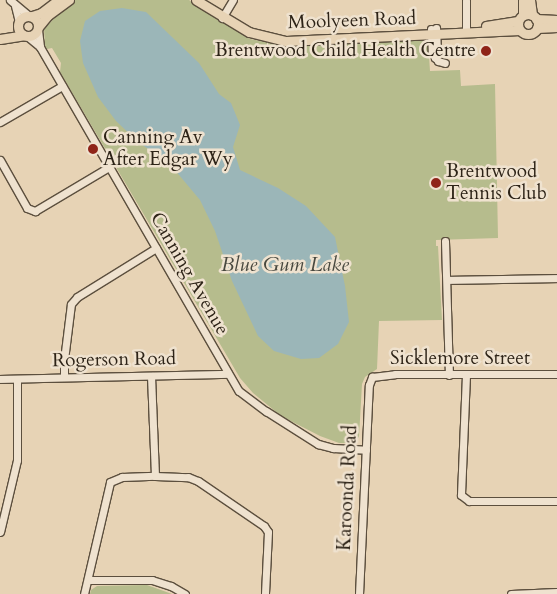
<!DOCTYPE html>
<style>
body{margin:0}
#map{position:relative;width:557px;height:594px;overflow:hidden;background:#e7d3b5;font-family:Cardo,serif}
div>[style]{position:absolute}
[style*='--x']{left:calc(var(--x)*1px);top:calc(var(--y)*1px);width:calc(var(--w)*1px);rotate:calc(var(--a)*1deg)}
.green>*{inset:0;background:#b6bc8d}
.water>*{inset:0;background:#9bb6b8}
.roads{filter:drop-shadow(1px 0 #5c4f3e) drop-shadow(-1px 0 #5c4f3e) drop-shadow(0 1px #5c4f3e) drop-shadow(0 -1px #5c4f3e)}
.minor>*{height:7px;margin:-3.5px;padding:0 3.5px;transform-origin:3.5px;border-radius:3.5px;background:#efe2cf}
.major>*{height:9px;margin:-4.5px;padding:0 4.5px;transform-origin:4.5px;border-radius:4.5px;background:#e7d3b5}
.major>.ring{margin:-4.5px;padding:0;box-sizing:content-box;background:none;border:9px solid #e7d3b5;border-radius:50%}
.dots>*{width:14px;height:14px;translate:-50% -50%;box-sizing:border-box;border:2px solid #efe2cf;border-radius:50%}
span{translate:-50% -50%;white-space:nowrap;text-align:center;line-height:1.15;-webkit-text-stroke:5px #efe2cf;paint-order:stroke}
.street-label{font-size:19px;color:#2d2317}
.poi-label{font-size:19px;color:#2d2317}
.right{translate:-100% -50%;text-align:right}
.left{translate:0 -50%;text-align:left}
.water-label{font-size:20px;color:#48483f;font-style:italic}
</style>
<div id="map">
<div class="green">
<div style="clip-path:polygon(72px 0,189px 0,250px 39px,287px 46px,428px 40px,430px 71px,460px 70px,461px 86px,495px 84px,498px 238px,436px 240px,436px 246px,438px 246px,442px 320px,379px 321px,377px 369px,365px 377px,362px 384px,359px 437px,356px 440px,350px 443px,339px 443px,320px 436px,281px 416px,253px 393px,240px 378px,60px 72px,61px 63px,52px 48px,47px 49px,45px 46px,44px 29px)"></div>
<div style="clip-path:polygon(147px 585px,172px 594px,90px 594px,91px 590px,97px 586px)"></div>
</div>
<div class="water">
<div style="clip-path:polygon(122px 8px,146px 12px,199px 63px,219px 94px,231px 103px,240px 125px,233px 147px,240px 170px,278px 188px,306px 206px,335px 237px,345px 286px,349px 322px,338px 344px,319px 358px,301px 359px,274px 351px,258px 336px,232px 281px,215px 231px,200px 200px,169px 163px,138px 142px,116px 121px,98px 97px,83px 63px,80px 41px,85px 21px,100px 11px)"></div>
</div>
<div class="roads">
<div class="minor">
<div style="--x:10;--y:0;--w:23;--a:40"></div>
<div style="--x:15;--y:6;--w:16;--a:76"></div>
<div style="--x:222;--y:18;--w:21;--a:-59"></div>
<div style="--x:431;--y:29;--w:24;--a:88"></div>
<div style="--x:432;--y:53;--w:10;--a:53"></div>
<div style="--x:438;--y:61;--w:7;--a:16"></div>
<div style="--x:38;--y:30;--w:17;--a:83"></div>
<div style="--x:466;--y:33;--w:33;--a:-90"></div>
<div style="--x:27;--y:36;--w:17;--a:40"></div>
<div style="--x:40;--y:47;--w:397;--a:60"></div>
<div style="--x:239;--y:391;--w:34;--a:37"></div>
<div style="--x:266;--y:411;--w:62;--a:32.4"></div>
<div style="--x:318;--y:444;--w:16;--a:15"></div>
<div style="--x:333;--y:448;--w:33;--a:3"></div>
<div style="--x:435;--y:58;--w:4;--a:-63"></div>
<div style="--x:437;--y:54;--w:26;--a:-92"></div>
<div style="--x:0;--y:122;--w:72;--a:-30.1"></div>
<div style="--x:0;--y:160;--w:55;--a:60.6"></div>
<div style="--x:27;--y:208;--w:9;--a:21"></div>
<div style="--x:35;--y:211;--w:86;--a:-30.7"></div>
<div style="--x:445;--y:241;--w:134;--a:88.3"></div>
<div style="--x:447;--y:280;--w:110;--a:-1"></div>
<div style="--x:466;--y:375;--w:120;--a:92.4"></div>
<div style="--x:461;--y:495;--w:10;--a:37"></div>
<div style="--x:469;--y:501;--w:88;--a:0"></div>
<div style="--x:151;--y:376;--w:100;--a:87.7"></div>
<div style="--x:64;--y:377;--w:17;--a:-90"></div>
<div style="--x:64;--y:360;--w:56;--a:-82.9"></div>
<div style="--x:71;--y:304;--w:9;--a:-49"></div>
<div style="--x:77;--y:297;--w:93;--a:-31.8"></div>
<div style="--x:0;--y:379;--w:228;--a:-1.3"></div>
<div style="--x:0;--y:532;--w:74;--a:-76.7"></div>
<div style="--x:17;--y:460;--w:81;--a:-90"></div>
<div style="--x:88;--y:580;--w:64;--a:0"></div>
<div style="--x:152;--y:580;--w:20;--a:18"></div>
<div style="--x:171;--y:586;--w:16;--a:30"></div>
<div style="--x:84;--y:594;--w:115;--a:-76.9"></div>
<div style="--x:110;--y:482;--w:13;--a:-23"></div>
<div style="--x:122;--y:477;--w:33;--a:-2"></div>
<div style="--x:155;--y:476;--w:33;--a:2"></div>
<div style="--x:188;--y:477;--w:11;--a:22"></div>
<div style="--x:198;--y:481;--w:80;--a:34.3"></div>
<div style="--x:264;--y:526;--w:7;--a:56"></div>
<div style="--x:268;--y:532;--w:62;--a:92.8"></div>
<div style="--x:359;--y:594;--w:209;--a:-87.3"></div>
<div style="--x:369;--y:385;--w:9;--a:-69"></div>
<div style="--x:372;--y:377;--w:23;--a:-7"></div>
<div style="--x:395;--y:374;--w:162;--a:0"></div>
<div style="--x:511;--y:594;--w:46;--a:-2.5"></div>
</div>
<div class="major">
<div style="--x:196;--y:0;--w:62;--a:31.1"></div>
<div style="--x:249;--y:32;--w:38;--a:14"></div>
<div style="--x:286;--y:41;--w:234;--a:-2.7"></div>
<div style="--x:530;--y:0;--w:15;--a:82"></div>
<div class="ring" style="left:518px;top:14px;width:11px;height:11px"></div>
<div style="--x:523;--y:15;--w:15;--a:-90"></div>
<div class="ring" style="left:18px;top:16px;width:11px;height:11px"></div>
<div style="--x:32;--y:16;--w:9;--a:-18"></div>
<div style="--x:41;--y:13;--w:21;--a:-37"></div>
<div style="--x:536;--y:19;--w:21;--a:3"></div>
<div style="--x:39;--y:26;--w:14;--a:-51"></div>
<div style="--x:48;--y:15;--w:26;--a:-36"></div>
<div style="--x:486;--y:26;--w:32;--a:-9"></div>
<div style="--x:537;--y:28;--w:20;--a:-3"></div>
<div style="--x:0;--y:39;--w:24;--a:-9"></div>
</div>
</div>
<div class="dots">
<div style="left:486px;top:51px;background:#8f2418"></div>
<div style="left:93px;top:149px;background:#8f2418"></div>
<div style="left:436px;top:183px;background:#8f2418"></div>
</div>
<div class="street-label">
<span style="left:352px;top:21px;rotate:-2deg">Moolyeen Road</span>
<span style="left:189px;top:274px;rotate:60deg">Canning Avenue</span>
<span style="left:460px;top:359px">Sicklemore Street</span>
<span style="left:114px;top:360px;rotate:-1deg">Rogerson Road</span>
<span style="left:348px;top:488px;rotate:-87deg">Karoonda Road</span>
</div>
<div class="poi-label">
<span class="right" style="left:476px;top:51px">Brentwood Child Health Centre</span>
<span class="left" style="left:103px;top:149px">Canning Av<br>After Edgar Wy</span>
<span class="left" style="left:446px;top:183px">Brentwood<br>Tennis Club</span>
</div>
<div class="water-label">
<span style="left:285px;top:264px">Blue Gum Lake</span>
</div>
</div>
